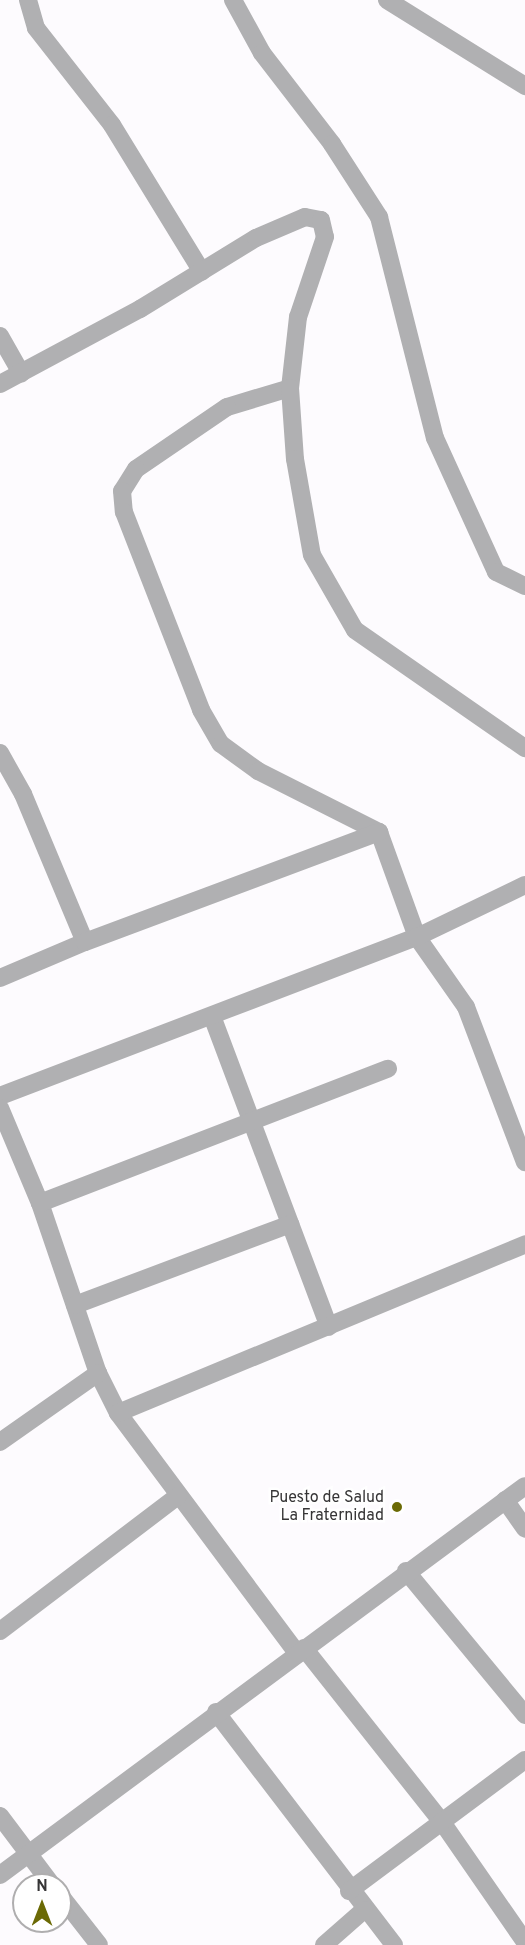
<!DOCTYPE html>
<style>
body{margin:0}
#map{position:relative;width:525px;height:1945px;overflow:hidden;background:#fdfbfe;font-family:Overpass,sans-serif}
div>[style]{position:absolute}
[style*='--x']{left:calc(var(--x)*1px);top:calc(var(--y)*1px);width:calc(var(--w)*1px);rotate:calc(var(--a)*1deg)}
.minor>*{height:18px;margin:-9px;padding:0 9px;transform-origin:9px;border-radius:9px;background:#b0b0b2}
.dots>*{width:16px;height:16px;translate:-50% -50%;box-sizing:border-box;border:3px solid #fff;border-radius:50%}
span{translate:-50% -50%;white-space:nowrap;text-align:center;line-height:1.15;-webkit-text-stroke:5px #fff;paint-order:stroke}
.poi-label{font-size:16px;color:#363536}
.right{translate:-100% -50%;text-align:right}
.north{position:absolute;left:12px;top:1873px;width:60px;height:60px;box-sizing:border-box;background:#fff;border:2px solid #afaeaf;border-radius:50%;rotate:0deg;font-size:16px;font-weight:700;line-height:24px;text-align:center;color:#363536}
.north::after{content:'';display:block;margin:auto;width:21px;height:27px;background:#6b6a05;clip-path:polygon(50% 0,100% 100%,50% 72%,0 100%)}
</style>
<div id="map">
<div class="minor">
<div style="--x:28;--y:0;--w:29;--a:74"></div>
<div style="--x:36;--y:28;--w:123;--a:51.9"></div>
<div style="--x:112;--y:125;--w:172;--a:58.5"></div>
<div style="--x:233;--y:0;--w:60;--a:61.3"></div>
<div style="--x:262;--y:53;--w:115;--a:52.4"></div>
<div style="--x:332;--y:144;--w:87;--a:57.2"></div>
<div style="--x:379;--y:217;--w:228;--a:75.8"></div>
<div style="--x:435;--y:438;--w:147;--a:65.5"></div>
<div style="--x:496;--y:572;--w:32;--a:26"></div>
<div style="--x:387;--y:0;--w:163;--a:31.9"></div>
<div style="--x:0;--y:336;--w:43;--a:60.4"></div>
<div style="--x:0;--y:384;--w:159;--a:-28.2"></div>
<div style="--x:140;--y:309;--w:136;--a:-31.5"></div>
<div style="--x:256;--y:238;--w:53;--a:-23.2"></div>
<div style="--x:305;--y:217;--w:16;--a:11"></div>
<div style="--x:321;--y:220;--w:17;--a:77"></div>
<div style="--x:325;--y:237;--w:84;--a:108.6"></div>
<div style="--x:298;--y:317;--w:71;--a:96.4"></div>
<div style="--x:290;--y:388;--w:66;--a:163.2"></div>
<div style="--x:227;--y:407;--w:110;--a:145.7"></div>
<div style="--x:136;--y:469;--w:26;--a:122"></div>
<div style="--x:122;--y:491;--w:21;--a:85"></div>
<div style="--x:124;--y:512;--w:212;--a:68.7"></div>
<div style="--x:201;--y:710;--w:39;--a:60"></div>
<div style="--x:221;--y:744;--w:46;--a:36.1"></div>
<div style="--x:258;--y:771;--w:136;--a:26.8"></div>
<div style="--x:379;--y:832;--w:112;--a:70.1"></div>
<div style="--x:417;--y:937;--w:85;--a:55"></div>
<div style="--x:466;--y:1007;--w:166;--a:69.2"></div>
<div style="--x:290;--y:388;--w:71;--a:86"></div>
<div style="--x:295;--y:459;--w:97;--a:80"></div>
<div style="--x:312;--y:555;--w:86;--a:60.2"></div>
<div style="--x:355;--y:630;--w:207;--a:34.8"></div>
<div style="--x:0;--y:753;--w:47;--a:60.7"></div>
<div style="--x:23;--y:794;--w:160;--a:67.3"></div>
<div style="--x:0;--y:978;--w:92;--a:-23"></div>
<div style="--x:85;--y:942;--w:314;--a:-20.5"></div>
<div style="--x:212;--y:1016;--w:332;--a:69.4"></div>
<div style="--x:0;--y:1096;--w:446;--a:-20.9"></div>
<div style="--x:417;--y:937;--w:120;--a:-25.7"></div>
<div style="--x:0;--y:1108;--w:103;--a:67.2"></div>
<div style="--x:40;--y:1203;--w:180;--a:71.2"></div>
<div style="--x:98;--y:1373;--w:45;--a:63.4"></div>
<div style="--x:118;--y:1413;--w:299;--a:53.3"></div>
<div style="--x:40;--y:1203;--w:373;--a:-21.1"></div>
<div style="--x:75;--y:1305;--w:230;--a:-20.6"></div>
<div style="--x:118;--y:1413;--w:441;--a:-22.5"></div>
<div style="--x:0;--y:1442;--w:120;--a:-35.1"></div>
<div style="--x:505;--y:1500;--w:35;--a:55"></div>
<div style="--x:406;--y:1571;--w:187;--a:50.4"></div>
<div style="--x:0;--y:1631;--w:223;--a:-37.2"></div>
<div style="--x:304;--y:1648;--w:222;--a:51.6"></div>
<div style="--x:442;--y:1822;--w:146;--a:55.3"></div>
<div style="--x:216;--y:1712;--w:293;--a:52.6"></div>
<div style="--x:0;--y:1816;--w:86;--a:53"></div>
<div style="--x:0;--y:1875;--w:653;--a:-36.54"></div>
<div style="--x:349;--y:1891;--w:219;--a:-36.7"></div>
<div style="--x:60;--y:1895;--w:63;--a:52"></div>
<div style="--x:324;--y:1945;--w:53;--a:-41.2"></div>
</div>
<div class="dots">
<div style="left:397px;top:1507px;background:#6b6a05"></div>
</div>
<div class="poi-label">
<span class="right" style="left:384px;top:1507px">Puesto de Salud<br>La Fraternidad</span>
</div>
<div class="north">N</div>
</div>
